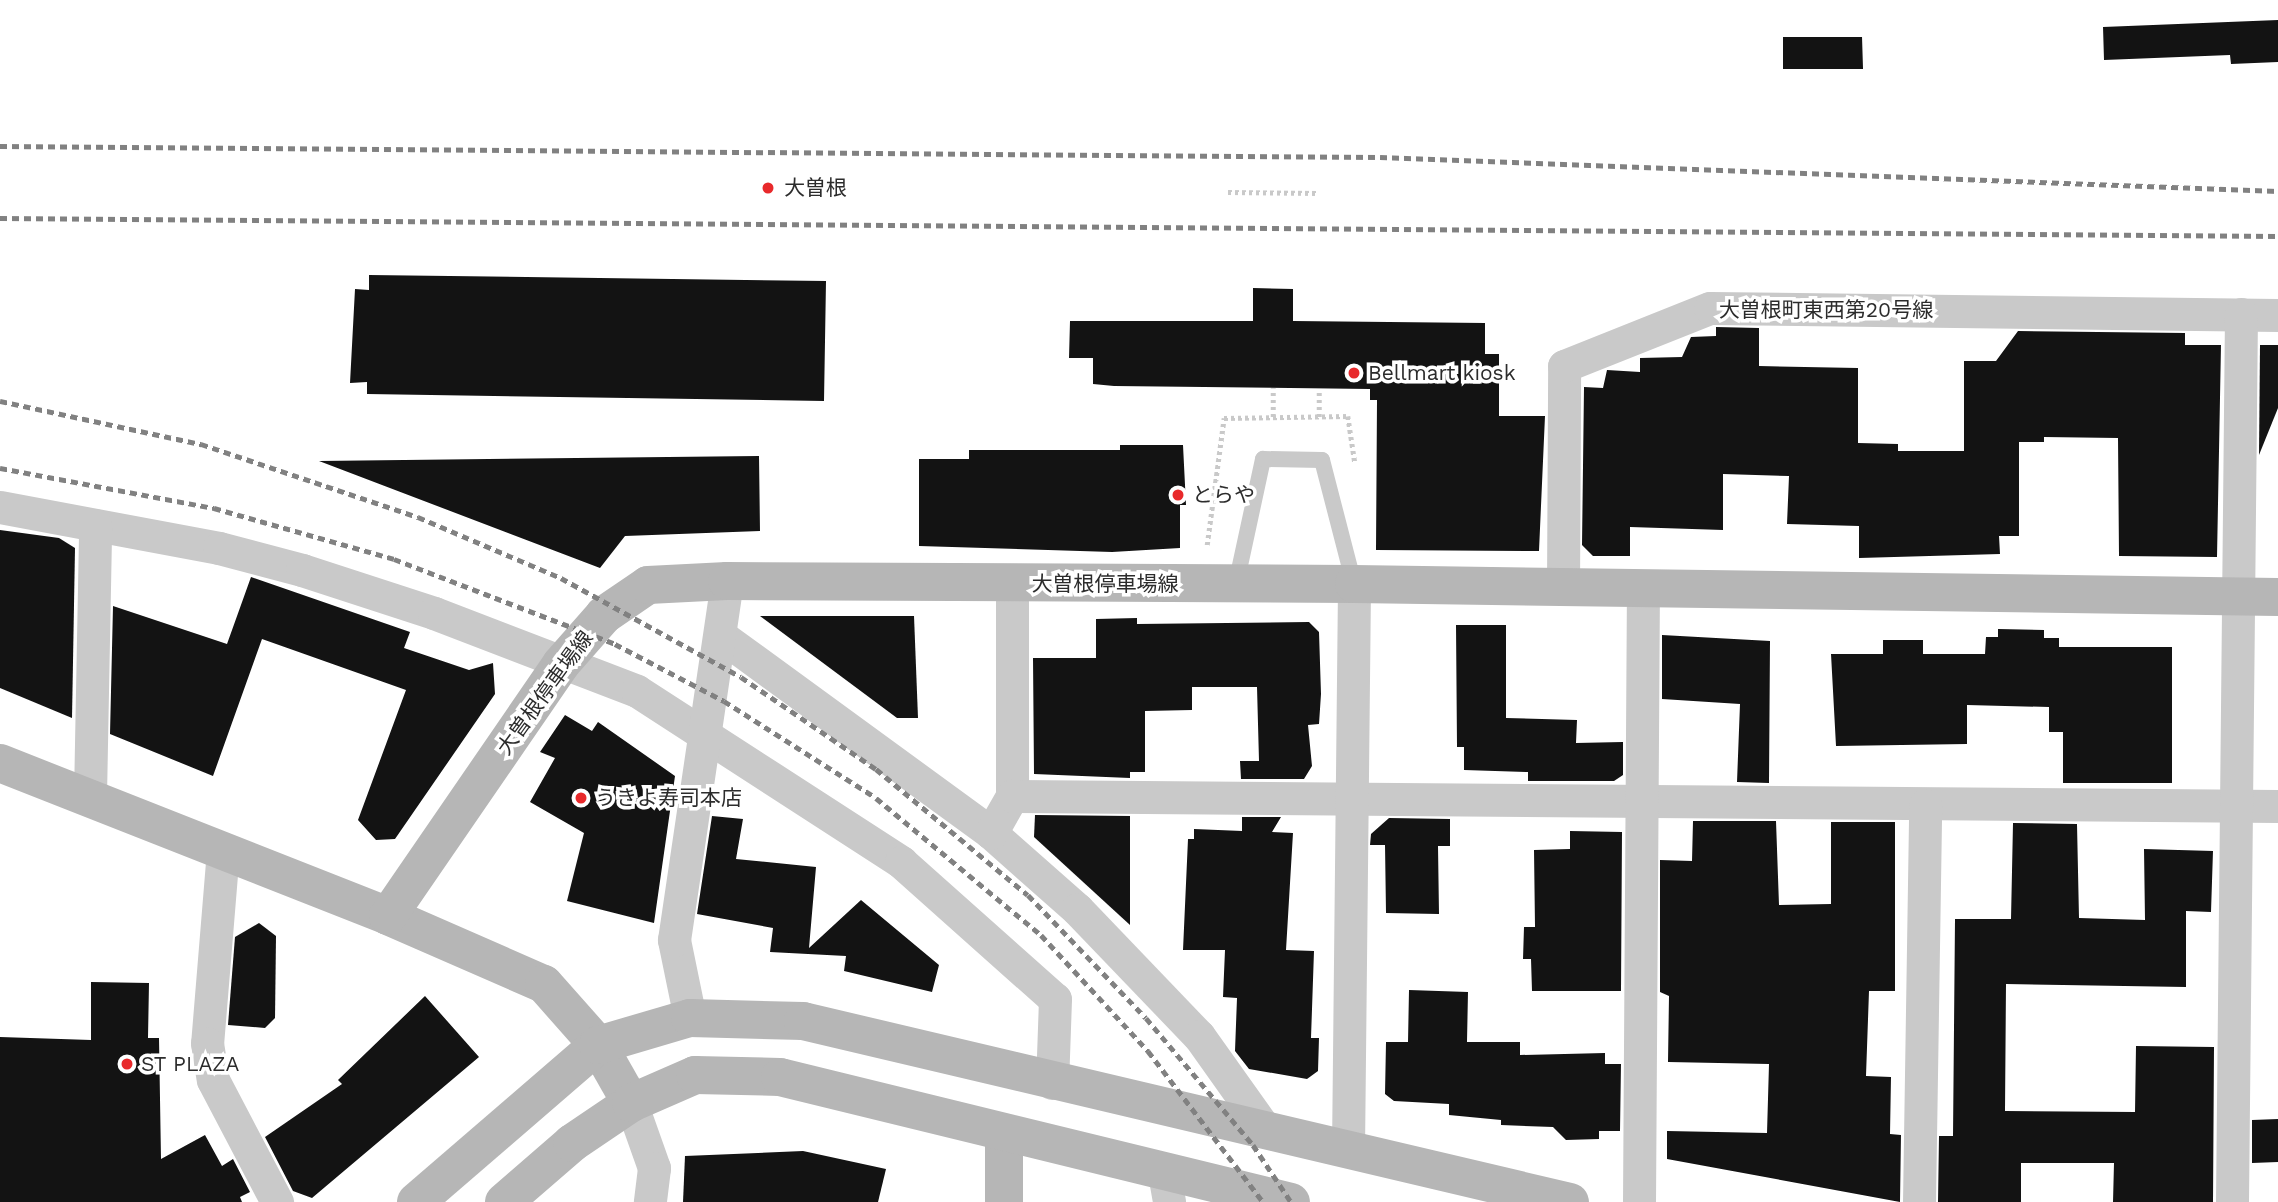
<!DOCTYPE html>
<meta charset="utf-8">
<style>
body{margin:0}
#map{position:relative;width:2278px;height:1202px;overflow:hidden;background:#fff;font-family:"Work Sans","Noto Sans JP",sans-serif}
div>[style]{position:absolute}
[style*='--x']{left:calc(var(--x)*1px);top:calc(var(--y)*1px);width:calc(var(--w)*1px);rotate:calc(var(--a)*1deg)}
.building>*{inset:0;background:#131313}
.path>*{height:4.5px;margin-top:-2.25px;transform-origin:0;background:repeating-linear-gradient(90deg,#c9c9c9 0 3.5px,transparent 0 7px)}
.lane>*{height:16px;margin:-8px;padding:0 8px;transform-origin:8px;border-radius:8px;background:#c9c9c9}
.street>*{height:33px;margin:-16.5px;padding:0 16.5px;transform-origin:16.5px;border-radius:16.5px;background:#c9c9c9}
.secondary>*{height:38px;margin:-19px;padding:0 19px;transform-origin:19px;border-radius:19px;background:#b6b6b6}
.rail>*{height:5px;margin-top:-2.5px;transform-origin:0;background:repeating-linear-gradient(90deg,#818181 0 7px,transparent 0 12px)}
.dots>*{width:19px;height:19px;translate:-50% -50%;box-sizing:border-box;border:4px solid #fff;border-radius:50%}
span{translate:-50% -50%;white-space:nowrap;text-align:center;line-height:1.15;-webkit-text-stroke:7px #fff;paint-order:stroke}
.poi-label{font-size:21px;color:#2c2c2c}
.left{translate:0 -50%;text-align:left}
.street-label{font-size:21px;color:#2c2c2c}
</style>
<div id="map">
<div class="building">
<div style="clip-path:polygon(2278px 20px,2278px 62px,2231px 64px,2230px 55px,2104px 60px,2103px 27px)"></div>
<div style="clip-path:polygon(1783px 37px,1862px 37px,1863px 69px,1783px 69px)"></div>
<div style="clip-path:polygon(369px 275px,826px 281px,824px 401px,367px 394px,367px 382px,350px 383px,355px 289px,369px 290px)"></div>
<div style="clip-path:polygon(1253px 288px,1293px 289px,1293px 321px,1485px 323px,1485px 354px,1499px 354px,1499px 416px,1545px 416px,1539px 551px,1376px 550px,1377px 400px,1370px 400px,1370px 389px,1114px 386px,1093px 384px,1093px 358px,1069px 358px,1070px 321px,1253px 321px)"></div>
<div style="clip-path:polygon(1716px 327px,1759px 328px,1759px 366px,1858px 368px,1858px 443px,1898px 444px,1898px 451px,1964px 451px,1964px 361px,1996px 361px,2018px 331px,2185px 333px,2185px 345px,2221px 345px,2217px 557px,2119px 556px,2118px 438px,2044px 437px,2044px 442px,2019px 442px,2019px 536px,1999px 536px,2000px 554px,1859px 558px,1859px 526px,1787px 524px,1789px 476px,1723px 474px,1723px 530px,1630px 527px,1630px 556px,1593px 556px,1582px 545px,1584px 387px,1603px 388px,1607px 370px,1640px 372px,1640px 358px,1682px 357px,1691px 337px,1716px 336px)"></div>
<div style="clip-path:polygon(2260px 345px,2278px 345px,2278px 408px,2259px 455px)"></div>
<div style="clip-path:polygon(1120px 445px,1183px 445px,1186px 505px,1180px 505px,1180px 548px,1112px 552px,919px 546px,919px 459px,969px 459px,969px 450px,1120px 450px)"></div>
<div style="clip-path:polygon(759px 456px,760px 531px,625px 536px,600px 568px,319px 461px)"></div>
<div style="clip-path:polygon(0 530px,59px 538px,75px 548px,72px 718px,0 688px)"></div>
<div style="clip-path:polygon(251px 577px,410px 632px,404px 648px,469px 670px,493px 663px,495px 694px,395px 839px,376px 840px,358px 820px,406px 690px,262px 639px,213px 776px,110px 734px,113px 606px,227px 644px)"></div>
<div style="clip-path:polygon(760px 616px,914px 616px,918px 718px,897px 718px)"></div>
<div style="clip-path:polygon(1137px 618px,1137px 624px,1309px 622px,1319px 632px,1321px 694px,1319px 724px,1308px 725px,1312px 766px,1304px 779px,1241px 779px,1240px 761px,1259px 761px,1257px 687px,1192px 687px,1192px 710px,1145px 711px,1145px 772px,1130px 772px,1130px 778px,1034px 774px,1033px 658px,1096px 658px,1096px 619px)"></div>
<div style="clip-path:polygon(1456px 625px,1506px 625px,1506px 718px,1577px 720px,1576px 743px,1623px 742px,1623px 775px,1614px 781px,1528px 781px,1528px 772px,1464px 770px,1464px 747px,1457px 747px)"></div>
<div style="clip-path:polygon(1998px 629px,2044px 630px,2044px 638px,2059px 638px,2059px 647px,2172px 647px,2172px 783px,2063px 783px,2063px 732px,2049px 732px,2049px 707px,1967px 705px,1967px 744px,1836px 746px,1831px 654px,1883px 654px,1883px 640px,1923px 640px,1923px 654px,1985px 654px,1986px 637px,1998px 637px)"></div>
<div style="clip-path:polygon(1662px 635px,1770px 641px,1769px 783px,1737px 782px,1740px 704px,1662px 699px)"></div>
<div style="clip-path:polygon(565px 715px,592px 731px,598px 722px,675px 776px,654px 923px,567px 901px,584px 833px,530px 802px,555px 758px,540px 752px)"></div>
<div style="clip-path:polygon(1035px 815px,1130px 816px,1130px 925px,1034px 837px)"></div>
<div style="clip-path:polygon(712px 816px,743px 819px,736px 859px,816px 867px,809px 948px,861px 900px,939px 965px,932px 992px,844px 971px,846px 956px,770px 952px,773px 928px,697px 914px)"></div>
<div style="clip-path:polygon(1242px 817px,1281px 817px,1272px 832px,1293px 833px,1286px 950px,1314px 951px,1311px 1038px,1319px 1038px,1318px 1071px,1307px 1079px,1249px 1069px,1235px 1051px,1237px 998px,1223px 997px,1225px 950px,1183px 950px,1188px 839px,1194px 839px,1194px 829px,1242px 831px)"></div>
<div style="clip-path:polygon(1389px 818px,1450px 819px,1450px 846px,1438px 846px,1439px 914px,1386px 913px,1385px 845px,1370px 845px,1371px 834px)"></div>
<div style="clip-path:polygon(1693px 821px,1776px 821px,1779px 905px,1831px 904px,1831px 822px,1895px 822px,1895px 991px,1869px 991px,1866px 1076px,1891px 1077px,1890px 1134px,1901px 1135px,1900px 1202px,1667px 1159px,1667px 1131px,1767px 1133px,1769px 1064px,1668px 1062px,1669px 996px,1660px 992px,1660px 860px,1692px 861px)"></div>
<div style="clip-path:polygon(2013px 823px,2077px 824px,2079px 918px,2145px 920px,2144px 849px,2213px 851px,2211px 912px,2186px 911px,2186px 987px,2006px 984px,2005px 1111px,2135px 1112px,2136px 1046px,2214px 1047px,2213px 1202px,2113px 1202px,2114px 1163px,2021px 1163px,2021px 1202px,1938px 1202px,1939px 1136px,1953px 1136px,1955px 919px,2011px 919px)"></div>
<div style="clip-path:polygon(1570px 831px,1622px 832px,1621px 991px,1532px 991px,1531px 959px,1523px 959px,1524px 927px,1535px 927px,1534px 850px,1570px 849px)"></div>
<div style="clip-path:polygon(259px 923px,276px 936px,275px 1018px,265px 1028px,228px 1025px,235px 937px)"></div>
<div style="clip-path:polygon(91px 982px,149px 983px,148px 1038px,159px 1038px,161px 1159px,205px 1135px,222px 1166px,233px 1159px,250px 1192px,240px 1197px,242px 1202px,0 1202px,0 1037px,91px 1040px)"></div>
<div style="clip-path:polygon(1409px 990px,1468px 992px,1467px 1042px,1520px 1042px,1520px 1055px,1605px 1053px,1605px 1064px,1621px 1064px,1620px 1131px,1599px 1131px,1599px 1139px,1566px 1140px,1553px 1127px,1501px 1125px,1501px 1120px,1449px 1115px,1449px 1104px,1394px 1101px,1385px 1094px,1386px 1042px,1408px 1042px)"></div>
<div style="clip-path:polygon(425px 996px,479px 1057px,312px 1198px,293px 1191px,265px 1137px,342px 1084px,338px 1080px)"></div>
<div style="clip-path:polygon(2278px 1119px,2278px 1162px,2252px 1163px,2252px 1120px)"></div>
<div style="clip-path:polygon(803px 1151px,886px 1169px,878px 1202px,683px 1202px,685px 1156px)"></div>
</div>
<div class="path">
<div style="--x:1228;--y:192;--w:90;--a:0.6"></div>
<div style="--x:1273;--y:417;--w:29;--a:-90"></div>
<div style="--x:1319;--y:417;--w:28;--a:-90"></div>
<div style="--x:1207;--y:545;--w:128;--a:-82.4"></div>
<div style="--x:1224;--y:418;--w:124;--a:-0.9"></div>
<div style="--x:1348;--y:416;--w:48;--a:81.5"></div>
</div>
<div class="lane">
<div style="--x:1236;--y:584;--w:128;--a:-77.8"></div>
<div style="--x:1263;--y:459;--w:59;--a:1"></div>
<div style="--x:1322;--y:460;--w:128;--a:75.5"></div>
</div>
<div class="street">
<div style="--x:0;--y:507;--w:223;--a:10.6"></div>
<div style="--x:219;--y:548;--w:86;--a:14.8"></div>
<div style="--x:302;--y:570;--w:139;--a:18"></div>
<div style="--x:434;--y:613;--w:217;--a:21"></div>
<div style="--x:637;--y:691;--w:315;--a:32.9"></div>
<div style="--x:901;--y:862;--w:206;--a:41.7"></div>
<div style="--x:1055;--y:999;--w:84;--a:92"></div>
<div style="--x:1012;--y:583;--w:213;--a:90"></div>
<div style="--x:1563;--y:588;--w:222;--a:-89.7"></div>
<div style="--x:1564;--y:366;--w:157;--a:-21.7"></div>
<div style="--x:1710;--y:308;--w:568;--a:0.71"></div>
<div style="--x:721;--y:636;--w:334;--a:36.1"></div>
<div style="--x:991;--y:833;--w:115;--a:41.5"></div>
<div style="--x:1077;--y:909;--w:176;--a:46.2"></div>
<div style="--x:1199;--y:1036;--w:114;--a:54.6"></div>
<div style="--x:90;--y:796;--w:271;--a:-88.9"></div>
<div style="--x:991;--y:833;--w:43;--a:-60.4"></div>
<div style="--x:1012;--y:796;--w:1266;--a:0.45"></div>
<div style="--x:223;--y:850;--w:194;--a:94.7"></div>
<div style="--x:207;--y:1043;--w:37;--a:81"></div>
<div style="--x:213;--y:1080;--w:138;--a:62.3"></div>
<div style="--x:690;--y:1018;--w:80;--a:-101.6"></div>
<div style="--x:674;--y:940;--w:363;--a:-81.6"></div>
<div style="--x:631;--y:1103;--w:69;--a:70.5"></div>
<div style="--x:654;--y:1168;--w:34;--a:97"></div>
<div style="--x:1348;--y:1150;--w:566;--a:-89.39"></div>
<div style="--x:1164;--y:1173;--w:29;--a:80"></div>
<div style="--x:1639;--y:1202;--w:613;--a:-89.63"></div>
<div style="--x:1919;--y:1202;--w:397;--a:-89.1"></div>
<div style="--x:2232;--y:1202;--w:888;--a:-89.42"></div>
</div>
<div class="secondary">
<div style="--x:0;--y:763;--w:417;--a:21.5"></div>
<div style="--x:388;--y:916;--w:170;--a:23.6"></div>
<div style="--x:544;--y:984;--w:81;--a:48.5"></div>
<div style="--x:598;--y:1045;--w:67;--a:60.4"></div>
<div style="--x:388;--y:916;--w:306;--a:-55.5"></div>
<div style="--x:561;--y:664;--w:65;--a:-48.7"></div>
<div style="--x:604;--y:615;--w:53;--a:-34.3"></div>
<div style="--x:648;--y:585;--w:79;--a:-2.9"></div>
<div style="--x:727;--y:581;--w:627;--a:0.27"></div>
<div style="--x:1354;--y:584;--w:924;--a:0.81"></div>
<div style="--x:1004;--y:1134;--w:68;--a:90"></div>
<div style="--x:416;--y:1202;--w:240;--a:-40.8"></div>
<div style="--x:598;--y:1045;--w:96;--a:-16.4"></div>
<div style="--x:690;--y:1018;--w:113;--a:1.5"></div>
<div style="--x:803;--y:1021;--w:788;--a:13.28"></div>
<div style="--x:504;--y:1202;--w:90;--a:-40.9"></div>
<div style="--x:572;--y:1143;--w:71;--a:-34.1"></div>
<div style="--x:631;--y:1103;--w:70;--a:-23.6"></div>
<div style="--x:695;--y:1075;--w:85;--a:1.3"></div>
<div style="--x:780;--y:1077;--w:526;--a:13.75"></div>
</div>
<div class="rail">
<div style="--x:0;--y:146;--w:1380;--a:0.46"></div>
<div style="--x:1380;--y:157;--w:899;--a:2.17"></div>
<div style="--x:0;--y:218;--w:2278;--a:0.45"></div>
<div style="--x:0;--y:401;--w:206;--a:12.1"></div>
<div style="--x:201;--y:444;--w:229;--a:18.6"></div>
<div style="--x:418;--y:517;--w:155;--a:23.1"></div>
<div style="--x:561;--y:578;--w:205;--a:28.8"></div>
<div style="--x:741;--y:677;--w:163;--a:34.3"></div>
<div style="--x:876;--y:769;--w:197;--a:39.7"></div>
<div style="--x:1028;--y:895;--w:170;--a:46.2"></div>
<div style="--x:1146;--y:1018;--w:166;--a:49.9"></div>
<div style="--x:1253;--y:1145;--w:69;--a:56.3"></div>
<div style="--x:0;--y:468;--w:218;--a:10.6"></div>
<div style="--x:214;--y:508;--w:187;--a:15.8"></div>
<div style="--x:394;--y:559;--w:237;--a:21"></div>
<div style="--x:615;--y:644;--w:123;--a:27.6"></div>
<div style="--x:724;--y:701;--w:180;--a:32.5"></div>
<div style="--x:876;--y:798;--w:214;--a:39.7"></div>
<div style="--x:1041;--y:935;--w:158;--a:47.3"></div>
<div style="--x:1148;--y:1051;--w:190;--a:52.7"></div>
</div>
<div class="dots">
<div style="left:768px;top:188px;background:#e8292b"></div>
<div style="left:1354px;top:373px;background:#e8292b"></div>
<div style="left:1178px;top:495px;background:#e8292b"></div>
<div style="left:581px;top:798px;background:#e8292b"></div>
<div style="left:127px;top:1064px;background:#e8292b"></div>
</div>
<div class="poi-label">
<span class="left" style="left:784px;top:188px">大曽根</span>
<span class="left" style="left:1368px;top:373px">Bellmart kiosk</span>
<span class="left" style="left:1192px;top:495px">とらや</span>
<span class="left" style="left:595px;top:798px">うきよ寿司本店</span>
<span class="left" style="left:141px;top:1064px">ST PLAZA</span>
</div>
<div class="street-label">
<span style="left:1826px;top:310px">大曽根町東西第20号線</span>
<span style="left:1105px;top:584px">大曽根停車場線</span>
<span style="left:545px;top:693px;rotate:-54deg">大曽根停車場線</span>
</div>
</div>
